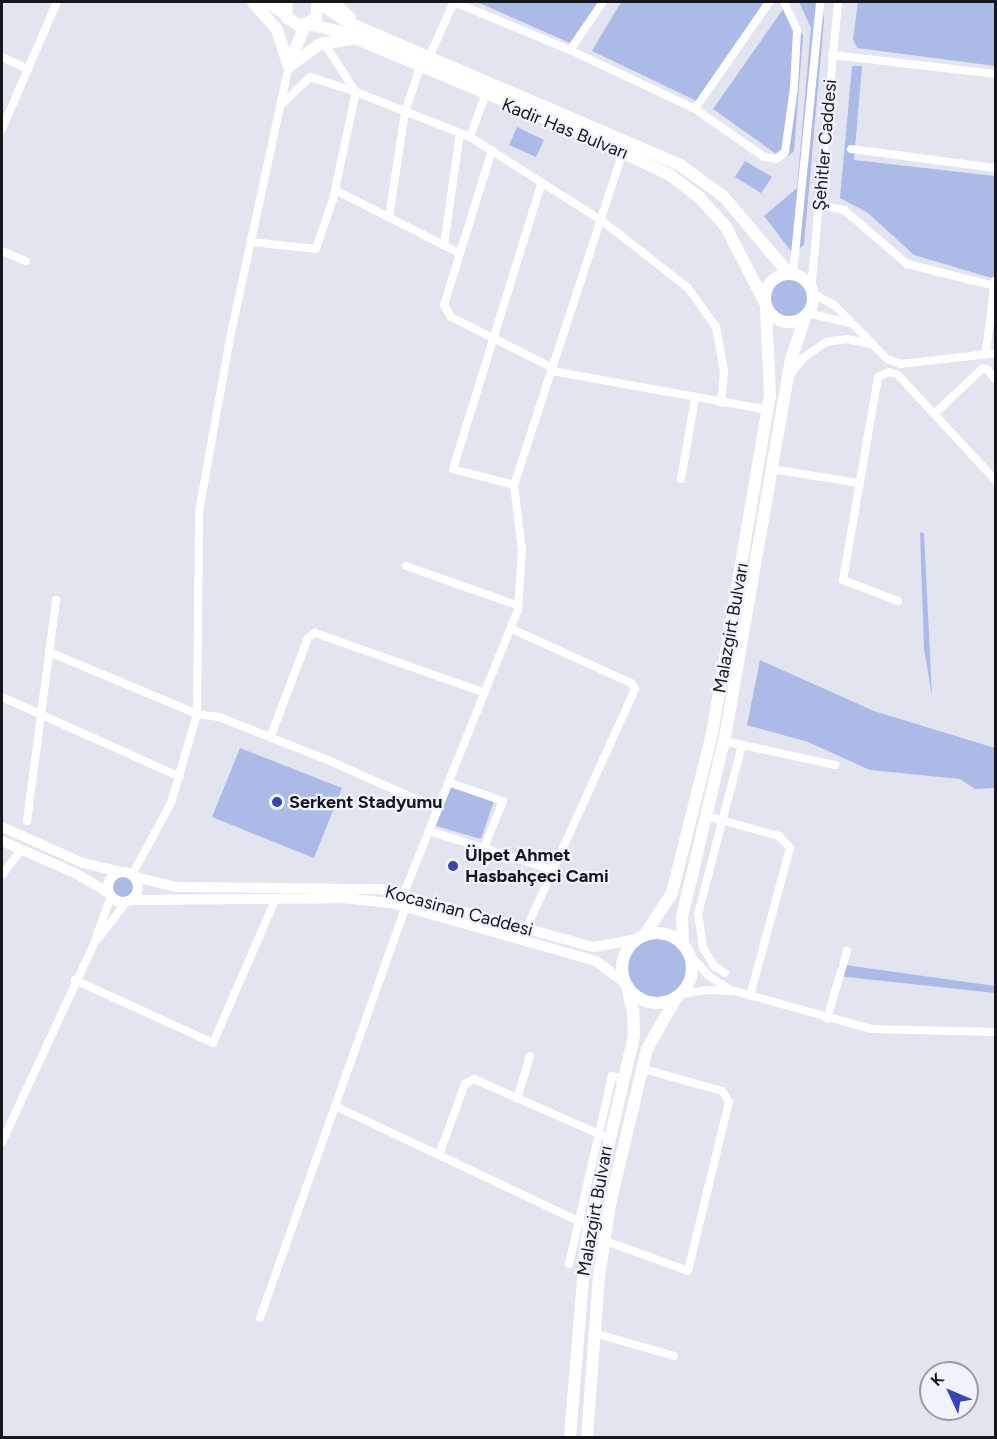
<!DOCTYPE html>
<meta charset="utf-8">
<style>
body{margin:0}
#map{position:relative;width:997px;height:1439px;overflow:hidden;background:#e2e5f0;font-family:Figtree,sans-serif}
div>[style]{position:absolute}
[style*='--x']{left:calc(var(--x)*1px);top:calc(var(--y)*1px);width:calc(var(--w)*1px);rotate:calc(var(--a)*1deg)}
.green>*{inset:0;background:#acbae8}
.round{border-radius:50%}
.minor>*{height:8px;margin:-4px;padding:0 4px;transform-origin:4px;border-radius:4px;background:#fff}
.major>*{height:10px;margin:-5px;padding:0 5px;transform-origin:5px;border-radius:5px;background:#fff}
.major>.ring{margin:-5px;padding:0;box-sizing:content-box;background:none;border:10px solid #fff;border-radius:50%}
.highway>*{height:12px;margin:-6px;padding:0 6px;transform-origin:6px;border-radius:6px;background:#fff}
.highway>.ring{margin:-6px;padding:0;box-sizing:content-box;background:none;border:12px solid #fff;border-radius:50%}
.dots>*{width:16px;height:16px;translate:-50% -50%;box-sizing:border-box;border:3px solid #eff3fe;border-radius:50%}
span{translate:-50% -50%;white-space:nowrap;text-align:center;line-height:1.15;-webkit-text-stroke:4.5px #eff3fe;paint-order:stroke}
.street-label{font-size:18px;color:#16171b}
.poi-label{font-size:18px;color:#16171b;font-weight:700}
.left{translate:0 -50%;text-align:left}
.frame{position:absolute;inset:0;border:3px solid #16171b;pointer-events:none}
.north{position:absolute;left:919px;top:1361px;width:60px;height:60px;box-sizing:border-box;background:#eff3fe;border:2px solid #989ba3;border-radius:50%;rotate:314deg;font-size:16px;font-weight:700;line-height:24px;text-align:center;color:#16171b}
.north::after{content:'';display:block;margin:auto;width:21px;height:27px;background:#3644b7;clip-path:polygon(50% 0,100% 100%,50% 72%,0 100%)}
</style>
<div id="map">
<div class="green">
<div style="clip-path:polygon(477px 2px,608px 2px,577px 46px)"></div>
<div style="clip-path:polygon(621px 2px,773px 2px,703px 104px,592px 51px)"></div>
<div style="clip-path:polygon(788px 2px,803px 36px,794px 151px,788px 156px,779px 156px,713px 109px)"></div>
<div style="clip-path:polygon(799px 2px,822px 2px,824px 20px,804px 245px,796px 251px,791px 251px,764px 216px,797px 188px,811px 28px)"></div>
<div style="clip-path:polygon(858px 2px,995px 2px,995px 66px,857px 48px,853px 39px)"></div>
<div style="clip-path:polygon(852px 66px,862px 66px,854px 160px,995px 176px,995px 279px,914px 255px,868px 213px,840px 198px)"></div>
<div style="clip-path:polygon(517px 127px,544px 140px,536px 157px,509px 145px)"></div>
<div style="clip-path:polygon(745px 161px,772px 177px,761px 193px,735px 177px)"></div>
<div class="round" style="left:770px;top:279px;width:38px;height:38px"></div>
<div style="clip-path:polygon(920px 532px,924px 533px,932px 696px,924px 649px)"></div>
<div style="clip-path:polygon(760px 660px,874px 711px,995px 748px,995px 788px,975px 789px,960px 779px,870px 770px,808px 742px,747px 725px)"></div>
<div style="clip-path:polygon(240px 748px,342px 788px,314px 858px,212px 817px)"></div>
<div style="clip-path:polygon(451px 787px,494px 801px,481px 839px,436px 826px)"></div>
<div class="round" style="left:111px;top:875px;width:24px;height:24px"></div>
<div class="round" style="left:628px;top:939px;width:58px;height:58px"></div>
<div style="clip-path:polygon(838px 964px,995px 986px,995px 993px,837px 976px)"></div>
</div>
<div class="minor">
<div style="--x:454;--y:2;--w:126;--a:22.5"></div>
<div style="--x:570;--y:50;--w:138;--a:25.3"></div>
<div style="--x:695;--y:109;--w:84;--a:34.8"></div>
<div style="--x:764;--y:157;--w:12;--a:9"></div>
<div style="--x:776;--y:159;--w:11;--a:-38"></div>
<div style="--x:785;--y:152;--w:65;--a:-82"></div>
<div style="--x:794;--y:88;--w:58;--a:-87"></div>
<div style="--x:797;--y:30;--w:31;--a:-115"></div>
<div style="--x:324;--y:43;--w:59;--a:56.9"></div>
<div style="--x:356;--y:92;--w:123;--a:21.5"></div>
<div style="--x:470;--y:137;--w:155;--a:32.4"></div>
<div style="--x:601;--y:220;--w:110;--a:38"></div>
<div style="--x:688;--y:288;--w:48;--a:54.3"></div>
<div style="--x:716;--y:327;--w:45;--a:79.7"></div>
<div style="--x:724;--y:371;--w:32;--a:95"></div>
<div style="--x:570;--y:50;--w:58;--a:-55.5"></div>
<div style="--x:832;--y:55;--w:165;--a:6.6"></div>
<div style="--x:2;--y:57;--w:29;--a:25"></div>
<div style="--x:429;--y:57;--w:60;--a:-65.6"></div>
<div style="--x:695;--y:109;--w:130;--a:-55.3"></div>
<div style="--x:2;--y:129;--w:138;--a:-66.6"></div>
<div style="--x:470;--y:137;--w:44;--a:-69.9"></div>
<div style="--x:851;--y:149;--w:146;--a:7.5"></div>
<div style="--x:492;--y:150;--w:162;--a:107.2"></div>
<div style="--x:444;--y:305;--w:14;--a:60"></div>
<div style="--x:451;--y:317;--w:114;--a:26.6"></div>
<div style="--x:335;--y:190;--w:139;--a:26.9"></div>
<div style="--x:820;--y:205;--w:25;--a:12"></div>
<div style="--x:844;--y:210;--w:83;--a:40.6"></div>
<div style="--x:907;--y:264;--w:91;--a:14"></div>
<div style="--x:389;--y:217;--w:106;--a:-81.3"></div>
<div style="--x:405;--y:112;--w:47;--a:-71.6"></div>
<div style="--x:251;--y:242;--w:65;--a:6.1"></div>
<div style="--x:316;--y:249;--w:53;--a:-71.2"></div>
<div style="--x:333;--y:199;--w:109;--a:-77.9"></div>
<div style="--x:356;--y:92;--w:48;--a:-161.9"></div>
<div style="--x:310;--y:77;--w:39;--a:136"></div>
<div style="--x:444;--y:245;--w:113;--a:-81.9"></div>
<div style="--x:2;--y:251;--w:26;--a:23"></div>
<div style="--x:793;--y:274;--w:273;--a:-84.3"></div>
<div style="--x:811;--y:289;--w:288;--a:-84.6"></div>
<div style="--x:812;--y:293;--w:26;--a:29"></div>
<div style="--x:835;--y:306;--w:74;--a:45.5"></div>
<div style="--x:887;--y:359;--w:15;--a:20"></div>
<div style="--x:901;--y:364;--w:96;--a:-6.6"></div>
<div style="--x:807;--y:313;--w:44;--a:13.1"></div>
<div style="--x:986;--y:352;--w:72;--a:-82.8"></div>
<div style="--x:552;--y:371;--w:219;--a:10.2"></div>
<div style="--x:790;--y:376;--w:22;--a:-54"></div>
<div style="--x:803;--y:358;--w:28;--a:-35"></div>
<div style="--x:826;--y:342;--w:21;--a:-8"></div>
<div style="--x:847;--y:339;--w:24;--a:12"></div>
<div style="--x:934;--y:414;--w:66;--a:-43.2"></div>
<div style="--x:982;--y:369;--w:5;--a:0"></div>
<div style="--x:987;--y:369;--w:14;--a:51"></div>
<div style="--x:772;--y:469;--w:87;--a:9.2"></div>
<div style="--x:681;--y:479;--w:81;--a:-80.1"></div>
<div style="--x:514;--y:485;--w:63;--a:-165.3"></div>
<div style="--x:453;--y:469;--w:298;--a:-72.8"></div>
<div style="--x:406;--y:566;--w:120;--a:19.5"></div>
<div style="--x:898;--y:601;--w:59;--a:-159.1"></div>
<div style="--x:843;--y:580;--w:206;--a:-80.2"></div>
<div style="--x:878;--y:377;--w:12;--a:-24"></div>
<div style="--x:889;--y:372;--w:9;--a:18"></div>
<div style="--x:898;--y:375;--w:144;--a:47.2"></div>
<div style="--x:512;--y:629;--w:131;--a:24.4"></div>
<div style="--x:631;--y:683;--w:7;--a:56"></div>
<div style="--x:635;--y:689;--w:264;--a:114.4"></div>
<div style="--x:49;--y:652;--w:160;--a:22.7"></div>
<div style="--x:197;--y:714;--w:22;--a:8"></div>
<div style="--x:219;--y:717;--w:119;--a:21.6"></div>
<div style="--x:330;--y:761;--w:118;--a:24"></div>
<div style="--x:2;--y:697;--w:195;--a:24.2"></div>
<div style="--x:270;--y:738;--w:107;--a:-69.2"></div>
<div style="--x:308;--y:638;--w:9;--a:-36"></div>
<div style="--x:315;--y:633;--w:180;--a:19.4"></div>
<div style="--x:724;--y:741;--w:114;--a:12.2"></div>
<div style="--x:448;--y:782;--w:58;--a:19.1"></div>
<div style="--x:503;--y:801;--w:51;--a:112"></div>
<div style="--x:706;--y:816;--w:76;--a:15.3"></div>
<div style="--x:779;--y:836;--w:16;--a:47"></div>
<div style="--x:790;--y:848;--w:153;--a:105.1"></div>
<div style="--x:27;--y:821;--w:223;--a:-82.5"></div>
<div style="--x:429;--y:831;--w:130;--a:17.5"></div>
<div style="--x:2;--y:875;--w:31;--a:-53"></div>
<div style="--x:132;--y:875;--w:82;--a:-61.6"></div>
<div style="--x:171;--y:803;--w:93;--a:-73.7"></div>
<div style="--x:197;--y:714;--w:202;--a:-89.4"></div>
<div style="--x:199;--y:512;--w:177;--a:-79.9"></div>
<div style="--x:230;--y:338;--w:278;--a:-77.8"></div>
<div style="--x:404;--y:893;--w:305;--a:-68.1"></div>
<div style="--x:518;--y:610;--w:60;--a:-86.2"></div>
<div style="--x:522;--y:550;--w:65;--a:-97"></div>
<div style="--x:514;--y:485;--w:350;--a:-71.9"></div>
<div style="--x:98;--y:939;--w:48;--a:-52.7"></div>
<div style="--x:690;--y:955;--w:28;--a:48"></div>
<div style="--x:709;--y:976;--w:24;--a:33"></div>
<div style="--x:725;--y:973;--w:13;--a:-148"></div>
<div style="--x:714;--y:966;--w:21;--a:-121"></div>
<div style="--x:703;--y:948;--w:34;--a:-98"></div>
<div style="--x:698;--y:914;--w:175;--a:-75.4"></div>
<div style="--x:75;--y:980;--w:152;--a:24.5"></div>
<div style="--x:213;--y:1043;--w:158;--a:-66.5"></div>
<div style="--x:681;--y:994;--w:25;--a:-9"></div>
<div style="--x:706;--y:990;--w:29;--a:2"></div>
<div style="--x:735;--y:991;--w:141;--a:15.6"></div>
<div style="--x:871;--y:1029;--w:125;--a:1.4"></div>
<div style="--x:827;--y:1019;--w:71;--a:-73.6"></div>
<div style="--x:517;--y:1099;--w:45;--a:-73.2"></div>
<div style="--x:335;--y:1106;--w:281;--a:25.3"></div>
<div style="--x:2;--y:1142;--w:216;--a:-65.1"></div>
<div style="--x:93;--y:946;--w:53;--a:-70.2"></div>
<div style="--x:439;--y:1155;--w:76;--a:-69.9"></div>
<div style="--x:465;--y:1084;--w:10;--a:-29"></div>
<div style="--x:474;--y:1079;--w:146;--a:23.8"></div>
<div style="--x:603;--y:1240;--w:90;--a:20"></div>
<div style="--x:688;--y:1271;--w:174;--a:-76.4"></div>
<div style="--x:729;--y:1102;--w:13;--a:-122"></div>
<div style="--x:722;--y:1091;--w:82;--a:-164.4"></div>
<div style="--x:569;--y:1264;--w:193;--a:-77.1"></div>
<div style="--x:612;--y:1076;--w:10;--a:17"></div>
<div style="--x:260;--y:1318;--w:438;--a:-70.5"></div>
<div style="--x:594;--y:1333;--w:83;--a:16"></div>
</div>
<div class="major">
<div style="--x:2;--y:827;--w:89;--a:24"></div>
<div style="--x:83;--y:863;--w:39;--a:13"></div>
<div style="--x:2;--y:841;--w:82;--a:23.7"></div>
<div style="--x:77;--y:874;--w:37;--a:31"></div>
<div class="ring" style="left:108px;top:872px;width:20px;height:20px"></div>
<div style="--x:135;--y:877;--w:42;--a:13.7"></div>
<div style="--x:176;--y:887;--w:204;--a:0.6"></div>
<div style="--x:380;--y:889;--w:222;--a:15.2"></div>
<div style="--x:594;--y:947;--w:45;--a:-10.3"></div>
<div style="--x:131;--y:900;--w:212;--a:-0.5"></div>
<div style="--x:343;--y:898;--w:48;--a:5.9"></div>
<div style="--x:391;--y:903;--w:213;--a:15.8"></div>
<div style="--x:596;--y:961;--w:35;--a:37"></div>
</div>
<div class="highway">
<div style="--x:253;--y:2;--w:37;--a:49"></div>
<div style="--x:277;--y:30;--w:38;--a:72"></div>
<div style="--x:267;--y:2;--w:22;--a:34"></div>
<div style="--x:286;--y:2;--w:16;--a:86"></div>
<div style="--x:287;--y:18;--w:16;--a:30"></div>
<div style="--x:301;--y:26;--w:17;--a:-28"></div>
<div style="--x:316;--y:18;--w:16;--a:-83"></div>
<div style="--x:318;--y:2;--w:37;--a:34"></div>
<div style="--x:349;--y:23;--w:360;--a:23.2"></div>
<div style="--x:680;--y:165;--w:54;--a:36"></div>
<div style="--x:724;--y:197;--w:101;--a:49.8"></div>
<div style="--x:333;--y:2;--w:23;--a:43"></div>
<div style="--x:309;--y:24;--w:30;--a:14"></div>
<div style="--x:338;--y:31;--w:279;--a:22.8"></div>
<div style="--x:595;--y:139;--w:83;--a:25.6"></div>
<div style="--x:670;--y:175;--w:38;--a:37"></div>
<div style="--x:700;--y:198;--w:39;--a:48"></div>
<div style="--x:726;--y:227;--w:85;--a:62.8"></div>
<div style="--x:290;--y:62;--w:40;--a:-68"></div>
<div style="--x:289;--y:66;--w:38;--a:-35"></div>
<div style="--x:320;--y:44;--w:32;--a:-9"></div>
<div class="ring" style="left:765px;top:274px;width:36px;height:36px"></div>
<div class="ring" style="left:622px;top:933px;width:58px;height:58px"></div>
<div style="--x:644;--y:936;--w:51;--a:-56.9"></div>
<div style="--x:672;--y:893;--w:164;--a:-75.9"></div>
<div style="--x:712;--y:734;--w:343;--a:-80.3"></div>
<div style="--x:770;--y:396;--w:89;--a:-92.6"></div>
<div style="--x:683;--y:945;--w:28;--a:-92"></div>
<div style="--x:682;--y:917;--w:185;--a:-76.6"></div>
<div style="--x:725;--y:737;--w:384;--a:-80.1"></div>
<div style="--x:791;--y:359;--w:46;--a:-71.2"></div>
<div style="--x:570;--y:1438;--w:197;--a:-85.3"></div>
<div style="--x:586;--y:1242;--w:212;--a:-76.9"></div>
<div style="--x:634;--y:1035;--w:24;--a:-92"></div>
<div style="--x:633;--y:1011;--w:25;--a:-104"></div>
<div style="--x:587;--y:1438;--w:162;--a:-85.8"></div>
<div style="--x:599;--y:1276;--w:73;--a:-81.3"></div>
<div style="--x:610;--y:1204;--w:159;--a:-76.6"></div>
<div style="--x:647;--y:1049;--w:59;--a:-60.4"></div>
</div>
<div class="dots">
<div style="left:277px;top:802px;background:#3644b7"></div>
<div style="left:453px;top:866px;background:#3644b7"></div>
</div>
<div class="street-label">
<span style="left:565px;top:129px;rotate:22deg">Kadir Has Bulvarı</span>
<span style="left:825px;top:145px;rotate:-85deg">Şehitler Caddesi</span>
<span style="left:731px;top:628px;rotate:-80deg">Malazgirt Bulvarı</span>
<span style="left:459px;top:911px;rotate:15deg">Kocasinan Caddesi</span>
<span style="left:595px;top:1211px;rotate:-80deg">Malazgirt Bulvarı</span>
</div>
<div class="poi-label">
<span class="left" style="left:289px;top:802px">Serkent Stadyumu</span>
<span class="left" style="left:465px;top:866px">Ülpet Ahmet<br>Hasbahçeci Cami</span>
</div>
<div class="frame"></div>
<div class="north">K</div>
</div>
